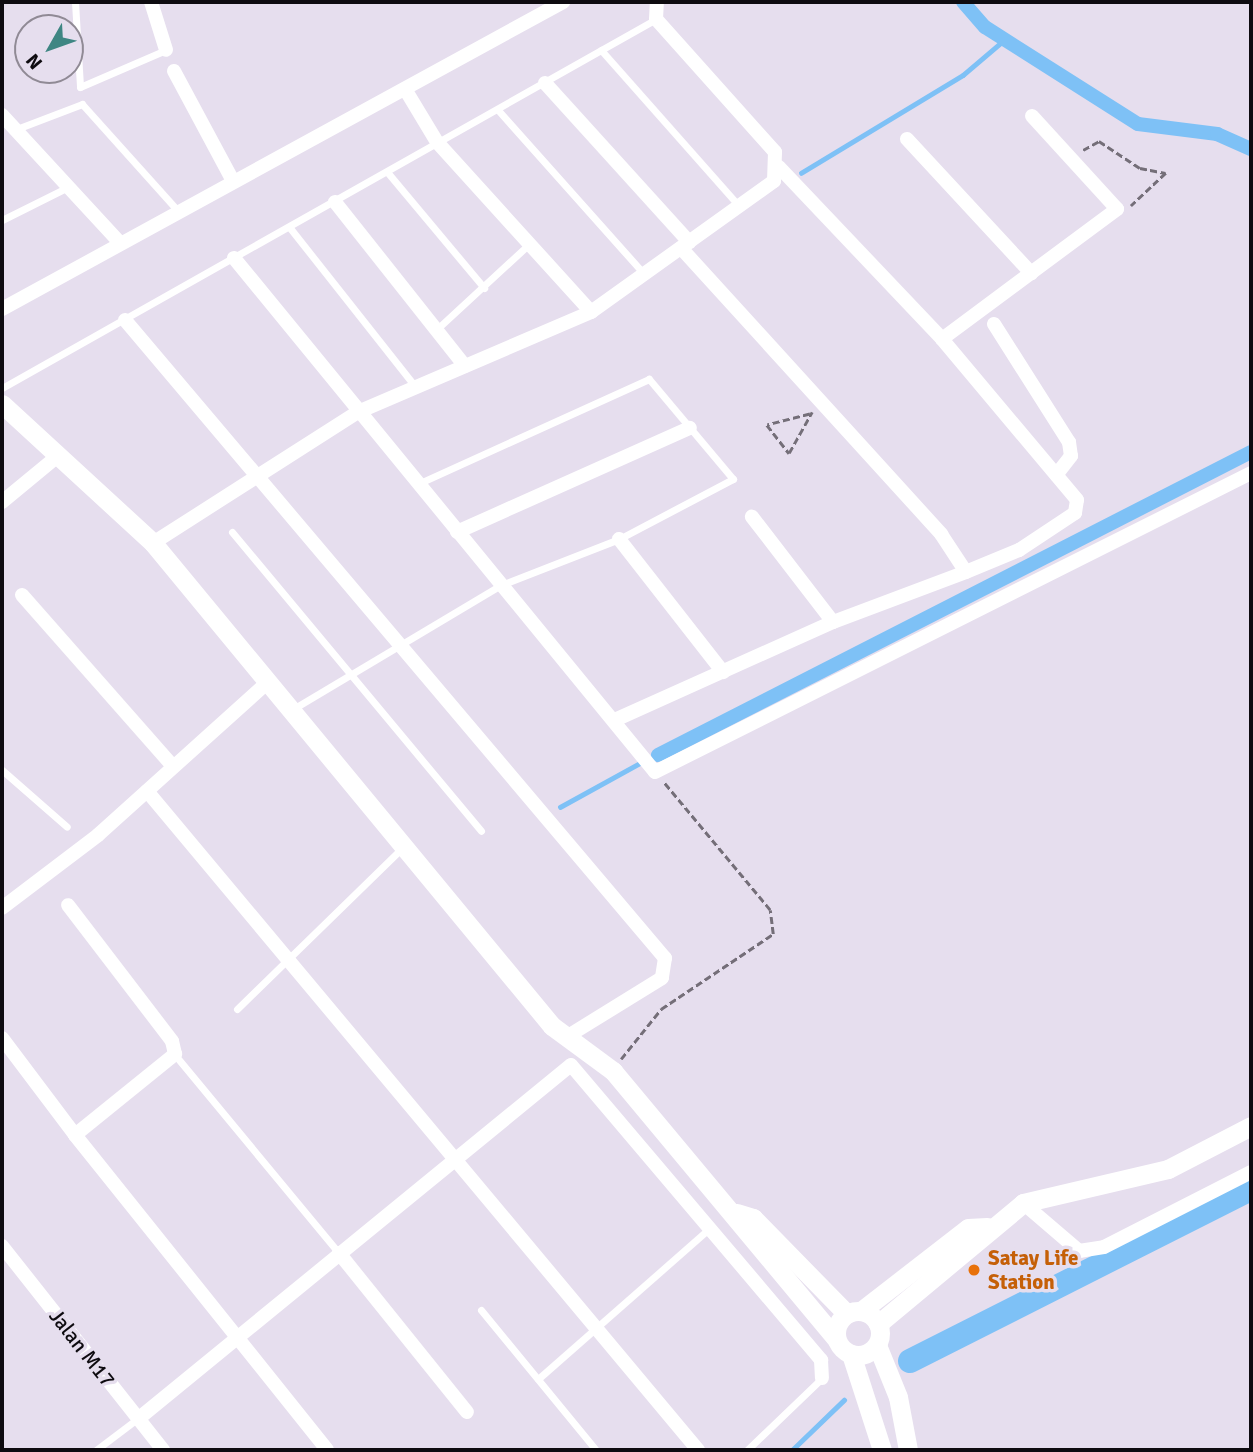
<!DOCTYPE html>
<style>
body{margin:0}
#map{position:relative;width:1253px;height:1452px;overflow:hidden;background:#e6deee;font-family:Signika,sans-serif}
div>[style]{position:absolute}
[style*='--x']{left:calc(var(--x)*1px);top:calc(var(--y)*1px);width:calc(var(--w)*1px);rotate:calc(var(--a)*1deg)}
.stream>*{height:4.5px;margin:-2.25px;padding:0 2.25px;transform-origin:2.25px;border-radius:2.25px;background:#7ec1f6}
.canal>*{height:14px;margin:-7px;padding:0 7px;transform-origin:7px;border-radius:7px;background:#7ec1f6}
.river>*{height:24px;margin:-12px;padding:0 12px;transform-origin:12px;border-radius:12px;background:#7ec1f6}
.path>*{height:2.5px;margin-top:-1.25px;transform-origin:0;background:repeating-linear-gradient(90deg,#746e78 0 7px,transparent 0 10.5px)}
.lane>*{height:7px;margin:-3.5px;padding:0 3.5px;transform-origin:3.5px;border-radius:3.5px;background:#fff}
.street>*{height:14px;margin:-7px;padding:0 7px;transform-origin:7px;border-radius:7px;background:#fff}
.secondary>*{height:19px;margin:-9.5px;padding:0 9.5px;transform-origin:9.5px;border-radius:9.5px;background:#fff}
.secondary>.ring{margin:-9.5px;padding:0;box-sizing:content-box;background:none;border:19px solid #fff;border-radius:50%}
.dots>*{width:19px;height:19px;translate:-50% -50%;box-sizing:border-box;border:4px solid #e6deee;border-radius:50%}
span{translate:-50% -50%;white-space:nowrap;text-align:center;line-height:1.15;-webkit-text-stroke:7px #e6deee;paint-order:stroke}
.food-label{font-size:21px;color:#c56008;font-weight:700}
.left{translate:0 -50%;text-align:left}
.street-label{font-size:21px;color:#0e0b10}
.frame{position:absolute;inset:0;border:4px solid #0e0b10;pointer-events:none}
.north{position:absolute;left:14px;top:14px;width:70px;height:70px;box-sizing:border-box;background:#e6deee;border:2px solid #908a95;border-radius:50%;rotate:230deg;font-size:19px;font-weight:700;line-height:28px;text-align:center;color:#0e0b10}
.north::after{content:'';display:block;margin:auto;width:24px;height:32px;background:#3f8683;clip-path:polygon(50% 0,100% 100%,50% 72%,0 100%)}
</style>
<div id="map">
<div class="stream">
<div style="--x:801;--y:173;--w:189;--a:-31.2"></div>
<div style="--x:963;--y:75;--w:54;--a:-40.5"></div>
<div style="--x:560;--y:807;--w:91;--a:-28.8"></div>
<div style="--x:792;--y:1450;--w:72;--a:-43.9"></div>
</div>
<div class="canal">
<div style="--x:963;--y:2;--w:33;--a:49"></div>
<div style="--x:985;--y:27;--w:181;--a:32.4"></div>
<div style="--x:1138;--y:124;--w:80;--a:7.2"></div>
<div style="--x:1217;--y:134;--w:37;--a:24"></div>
<div style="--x:658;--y:755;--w:666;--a:-27.07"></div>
</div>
<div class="river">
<div style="--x:910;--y:1361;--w:382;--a:-26.8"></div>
</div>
<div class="path">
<div style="--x:1083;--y:150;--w:18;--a:-29"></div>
<div style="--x:1099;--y:141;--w:49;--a:33.4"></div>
<div style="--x:1140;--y:168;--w:26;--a:11"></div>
<div style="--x:1166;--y:173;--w:48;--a:136.7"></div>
<div style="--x:810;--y:414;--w:44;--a:165.7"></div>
<div style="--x:767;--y:425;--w:36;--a:52"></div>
<div style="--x:789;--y:453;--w:47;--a:-60.7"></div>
<div style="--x:621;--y:1059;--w:64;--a:-51.3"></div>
<div style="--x:661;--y:1009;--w:135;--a:-33.8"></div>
<div style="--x:773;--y:934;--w:24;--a:-97"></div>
<div style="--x:770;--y:910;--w:165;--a:-129.8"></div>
</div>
<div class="lane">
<div style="--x:75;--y:2;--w:85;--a:86.6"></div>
<div style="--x:80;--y:87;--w:94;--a:-23.3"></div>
<div style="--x:601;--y:50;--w:208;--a:48.5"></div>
<div style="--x:498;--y:110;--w:220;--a:48.3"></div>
<div style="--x:14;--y:130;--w:73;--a:-20.9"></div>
<div style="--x:82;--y:104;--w:144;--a:48.1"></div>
<div style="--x:388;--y:173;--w:150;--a:50.1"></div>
<div style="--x:2;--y:220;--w:72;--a:-26.6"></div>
<div style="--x:290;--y:228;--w:201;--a:51.7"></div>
<div style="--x:437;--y:329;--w:125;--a:-42.7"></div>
<div style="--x:2;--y:388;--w:751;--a:-29.43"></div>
<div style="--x:232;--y:532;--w:389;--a:50.2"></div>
<div style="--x:293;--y:709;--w:242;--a:-30.8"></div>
<div style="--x:501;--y:585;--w:127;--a:-21.3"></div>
<div style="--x:619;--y:539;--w:129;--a:-27.8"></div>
<div style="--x:733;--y:479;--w:131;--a:-130"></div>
<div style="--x:649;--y:379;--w:255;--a:155.6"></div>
<div style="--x:2;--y:770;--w:86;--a:41.2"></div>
<div style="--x:237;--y:1009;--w:231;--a:-44.3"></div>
<div style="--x:175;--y:1055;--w:257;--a:50.4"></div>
<div style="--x:481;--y:1310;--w:181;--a:50.6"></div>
<div style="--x:538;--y:1379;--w:230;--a:-41.3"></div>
<div style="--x:96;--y:1450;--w:51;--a:-37.1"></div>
<div style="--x:747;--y:1450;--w:104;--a:-43.8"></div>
</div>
<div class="street">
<div style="--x:151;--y:2;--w:50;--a:72.6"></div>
<div style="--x:174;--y:71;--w:125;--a:61.8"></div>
<div style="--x:545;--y:83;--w:215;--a:47.8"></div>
<div style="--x:405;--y:89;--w:62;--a:58.9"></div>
<div style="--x:437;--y:142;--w:229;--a:47.8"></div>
<div style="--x:2;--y:115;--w:174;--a:47.3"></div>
<div style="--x:907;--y:139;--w:183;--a:47.2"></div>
<div style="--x:779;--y:167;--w:237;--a:46.5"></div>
<div style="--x:942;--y:339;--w:210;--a:50"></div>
<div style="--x:1077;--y:500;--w:13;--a:99"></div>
<div style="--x:1075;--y:513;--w:67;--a:146.5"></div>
<div style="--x:1019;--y:550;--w:57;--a:157.5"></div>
<div style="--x:335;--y:202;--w:209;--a:51.6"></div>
<div style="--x:681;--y:248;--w:387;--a:47.7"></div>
<div style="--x:941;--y:534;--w:45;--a:56.7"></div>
<div style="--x:966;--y:572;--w:142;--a:159.4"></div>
<div style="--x:234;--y:258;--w:664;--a:50.68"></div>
<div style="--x:655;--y:772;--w:667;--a:-26.64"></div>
<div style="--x:2;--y:309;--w:640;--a:-28.69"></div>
<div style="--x:125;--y:320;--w:836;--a:49.76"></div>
<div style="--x:665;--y:958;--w:20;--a:99"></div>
<div style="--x:662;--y:978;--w:114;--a:148.3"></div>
<div style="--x:994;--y:324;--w:140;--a:57.6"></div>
<div style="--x:1069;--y:442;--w:14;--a:82"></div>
<div style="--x:1071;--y:456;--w:24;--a:128"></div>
<div style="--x:942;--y:339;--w:218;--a:-36.6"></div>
<div style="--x:1117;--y:209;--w:126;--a:-132.4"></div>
<div style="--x:2;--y:502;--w:74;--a:-39.5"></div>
<div style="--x:457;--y:532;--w:255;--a:-24.1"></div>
<div style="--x:619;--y:539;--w:169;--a:52"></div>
<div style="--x:153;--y:543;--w:243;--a:-32.6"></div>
<div style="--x:358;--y:412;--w:254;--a:-23.2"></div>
<div style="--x:591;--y:312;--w:225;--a:-35.6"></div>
<div style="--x:774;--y:181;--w:29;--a:-88"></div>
<div style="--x:775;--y:152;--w:178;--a:-131.8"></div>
<div style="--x:656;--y:19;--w:17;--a:-87"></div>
<div style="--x:22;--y:595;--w:228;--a:48.6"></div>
<div style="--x:617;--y:719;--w:237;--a:-24.2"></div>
<div style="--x:833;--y:622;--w:133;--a:-127.6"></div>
<div style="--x:147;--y:791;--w:859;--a:50.1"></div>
<div style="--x:2;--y:908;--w:121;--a:-37.2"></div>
<div style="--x:98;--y:835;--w:230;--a:-42"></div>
<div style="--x:2;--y:1038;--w:121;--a:53"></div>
<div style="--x:75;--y:1135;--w:129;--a:-39"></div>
<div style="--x:175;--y:1054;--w:13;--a:-103"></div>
<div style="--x:172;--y:1041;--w:171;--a:-127.4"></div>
<div style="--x:75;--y:1135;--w:403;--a:51.3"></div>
<div style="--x:1023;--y:1203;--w:74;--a:40.6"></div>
<div style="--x:1079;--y:1251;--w:25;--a:-9"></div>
<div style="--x:1104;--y:1247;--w:165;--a:-27"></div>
<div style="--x:2;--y:1246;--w:260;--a:51.7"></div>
<div style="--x:339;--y:1253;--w:204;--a:51.2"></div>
<div style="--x:138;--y:1419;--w:559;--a:-39.27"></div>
<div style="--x:571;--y:1065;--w:387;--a:49.7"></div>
<div style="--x:821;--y:1360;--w:18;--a:87"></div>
</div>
<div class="secondary">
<div style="--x:2;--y:404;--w:205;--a:42.6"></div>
<div style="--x:153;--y:543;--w:626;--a:50.44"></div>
<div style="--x:552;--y:1026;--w:76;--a:36.4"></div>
<div style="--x:613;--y:1071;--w:349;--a:50.2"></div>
<div style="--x:737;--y:1213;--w:17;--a:17"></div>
<div style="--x:753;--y:1218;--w:134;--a:45.6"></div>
<div class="ring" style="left:836px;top:1311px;width:25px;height:25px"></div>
<div style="--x:861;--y:1311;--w:135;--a:-37.8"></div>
<div style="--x:968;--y:1228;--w:19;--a:-3"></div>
<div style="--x:878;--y:1324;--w:189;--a:-39.8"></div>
<div style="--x:1023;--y:1203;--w:149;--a:-13.2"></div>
<div style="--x:1168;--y:1169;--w:93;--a:-27.4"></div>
<div style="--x:877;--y:1345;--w:56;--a:68"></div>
<div style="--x:898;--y:1397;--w:54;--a:79.3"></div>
<div style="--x:851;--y:1354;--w:101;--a:72.1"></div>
</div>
<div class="dots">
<div style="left:974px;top:1270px;background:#e8710a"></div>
</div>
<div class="food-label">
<span class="left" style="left:988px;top:1270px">Satay Life<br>Station</span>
</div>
<div class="street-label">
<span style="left:82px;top:1348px;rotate:52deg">Jalan M17</span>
</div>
<div class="frame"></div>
<div class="north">N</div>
</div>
